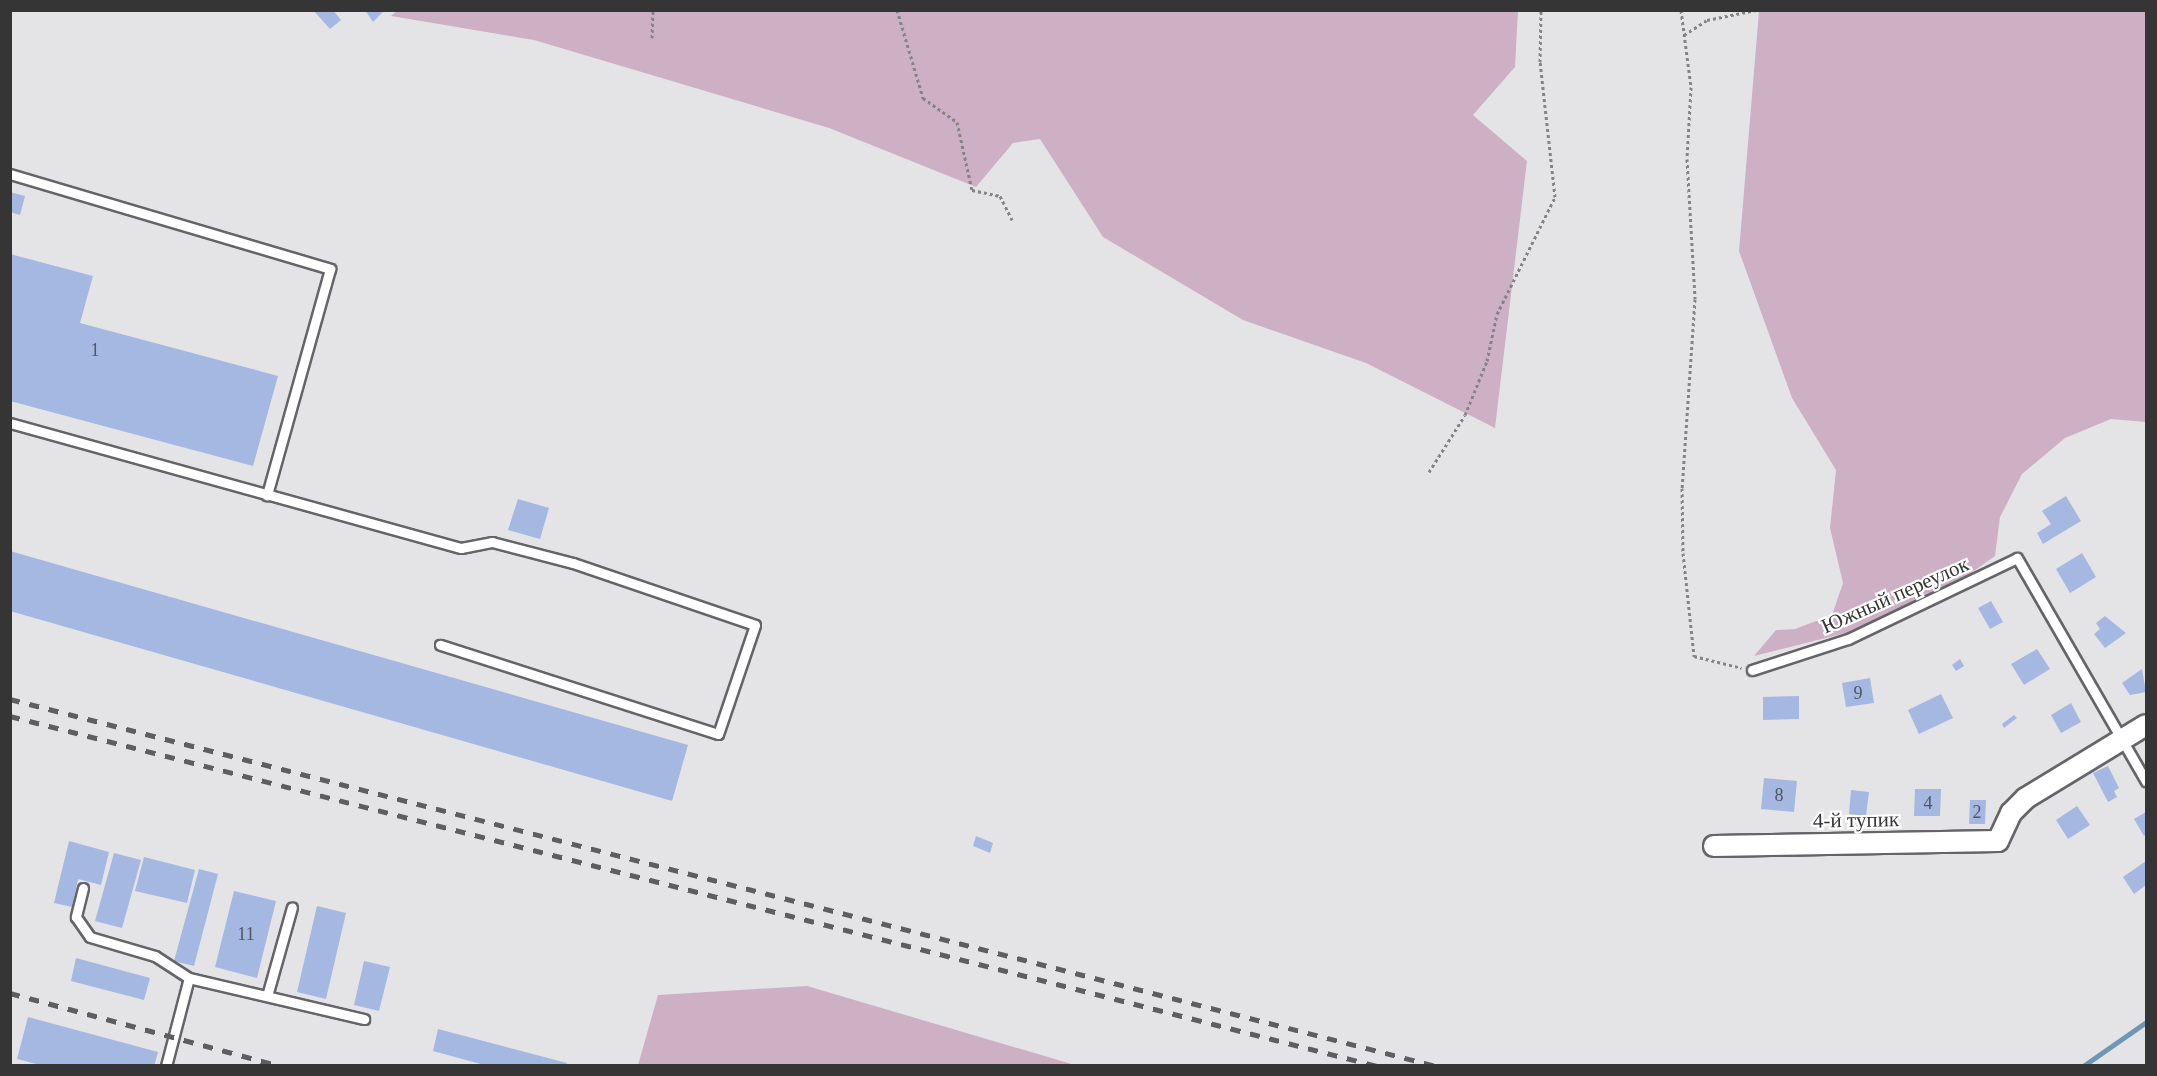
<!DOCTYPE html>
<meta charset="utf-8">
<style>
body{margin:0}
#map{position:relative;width:2157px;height:1076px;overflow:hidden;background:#e4e4e7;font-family:"Times New Roman",serif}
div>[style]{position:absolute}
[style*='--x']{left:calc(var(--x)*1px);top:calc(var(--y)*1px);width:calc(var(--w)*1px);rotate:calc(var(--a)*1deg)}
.green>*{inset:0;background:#ceb0c5}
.stream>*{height:5px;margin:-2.5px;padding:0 2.5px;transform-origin:2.5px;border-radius:2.5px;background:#6d97b5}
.building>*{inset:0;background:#a4b8e2}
.path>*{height:3px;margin-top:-1.5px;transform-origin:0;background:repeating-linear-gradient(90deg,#848486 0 3px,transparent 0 6px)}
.roads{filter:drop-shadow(2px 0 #656468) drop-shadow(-2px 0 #656468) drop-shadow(0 2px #656468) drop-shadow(0 -2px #656468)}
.service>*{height:9px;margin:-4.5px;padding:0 4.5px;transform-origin:4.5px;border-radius:4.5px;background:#fff}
.minor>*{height:20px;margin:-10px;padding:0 10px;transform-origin:10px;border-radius:10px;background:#fff}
.rail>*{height:4.5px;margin-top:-2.25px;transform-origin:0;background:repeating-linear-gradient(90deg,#5e5e60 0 10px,transparent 0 20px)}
span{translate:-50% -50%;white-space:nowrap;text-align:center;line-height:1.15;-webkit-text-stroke:4.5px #fff;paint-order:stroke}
.number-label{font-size:18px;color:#515661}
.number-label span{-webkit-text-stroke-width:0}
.street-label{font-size:21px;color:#353536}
.frame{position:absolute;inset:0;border:12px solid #353536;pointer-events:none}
</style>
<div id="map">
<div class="green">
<div style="clip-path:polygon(398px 10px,1518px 11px,1515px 67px,1473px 115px,1527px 161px,1495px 428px,1366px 363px,1243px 320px,1103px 237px,1040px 139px,1013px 143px,976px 187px,829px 128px,534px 40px,391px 16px)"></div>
<div style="clip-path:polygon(1759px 11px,2146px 11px,2146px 422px,2111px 419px,2065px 438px,2022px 474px,2000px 517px,1995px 556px,1909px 617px,1754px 656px,1776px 630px,1795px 629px,1832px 615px,1843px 583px,1830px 528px,1836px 470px,1792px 398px,1739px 251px)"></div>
<div style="clip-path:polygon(807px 986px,1075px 1065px,638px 1065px,658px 995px)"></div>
</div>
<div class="stream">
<div style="--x:2083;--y:1066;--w:77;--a:-34.9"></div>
</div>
<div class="building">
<div style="clip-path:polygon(313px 10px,333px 10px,341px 20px,330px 29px)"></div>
<div style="clip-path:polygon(365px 10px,385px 10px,373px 22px)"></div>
<div style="clip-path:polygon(10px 192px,25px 196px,20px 215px,10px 212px)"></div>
<div style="clip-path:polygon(10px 254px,93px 276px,80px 323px,278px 376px,253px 466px,10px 401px)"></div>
<div style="clip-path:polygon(2066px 496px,2081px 521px,2043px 544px,2037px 533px,2051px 524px,2042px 511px)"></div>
<div style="clip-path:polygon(518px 499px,549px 508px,540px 539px,508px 530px)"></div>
<div style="clip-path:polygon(10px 551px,688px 745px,672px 801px,10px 611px)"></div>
<div style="clip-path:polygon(2082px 553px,2096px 577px,2070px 593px,2056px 569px)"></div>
<div style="clip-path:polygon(1991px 601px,2003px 622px,1990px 629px,1978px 608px)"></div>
<div style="clip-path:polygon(2105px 616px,2126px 633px,2105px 648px,2094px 634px,2100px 629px,2096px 623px)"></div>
<div style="clip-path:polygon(2037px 649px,2050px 669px,2024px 685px,2011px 664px)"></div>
<div style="clip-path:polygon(1960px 659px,1964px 666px,1956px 671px,1952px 665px)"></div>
<div style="clip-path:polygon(2142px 669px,2146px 692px,2130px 695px,2122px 683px)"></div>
<div style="clip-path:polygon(1870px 678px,1874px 703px,1846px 707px,1842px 683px)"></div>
<div style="clip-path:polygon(1941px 694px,1953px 718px,1919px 734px,1908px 710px)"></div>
<div style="clip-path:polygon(1799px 696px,1799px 719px,1763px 720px,1763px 697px)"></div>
<div style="clip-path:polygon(2071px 703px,2081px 722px,2061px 733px,2051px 715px)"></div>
<div style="clip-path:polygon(2014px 715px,2017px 718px,2004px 728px,2002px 724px)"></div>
<div style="clip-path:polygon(2108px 766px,2119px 788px,2114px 791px,2117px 797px,2108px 802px,2093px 773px)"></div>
<div style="clip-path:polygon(1764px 778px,1797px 781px,1794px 812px,1761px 809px)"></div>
<div style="clip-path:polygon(1915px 789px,1941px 789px,1940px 816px,1914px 816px)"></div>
<div style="clip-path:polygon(1851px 790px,1869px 792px,1866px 816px,1849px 814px)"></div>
<div style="clip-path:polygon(1970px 800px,1986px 800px,1985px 824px,1969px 824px)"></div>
<div style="clip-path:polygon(2077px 806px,2090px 825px,2068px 839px,2056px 820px)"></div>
<div style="clip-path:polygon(2146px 812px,2146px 834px,2144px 836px,2134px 819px)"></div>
<div style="clip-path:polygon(976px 836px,993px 843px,990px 853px,973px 846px)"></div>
<div style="clip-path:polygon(69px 841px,109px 852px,101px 885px,78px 879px,72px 907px,54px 903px)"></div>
<div style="clip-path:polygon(114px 853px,141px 860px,122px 928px,95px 921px)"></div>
<div style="clip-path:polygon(144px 857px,195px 870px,187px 903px,135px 891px)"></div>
<div style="clip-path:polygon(2146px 861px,2146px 885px,2134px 894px,2123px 877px)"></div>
<div style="clip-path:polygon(199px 869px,218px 874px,194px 966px,174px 961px)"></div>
<div style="clip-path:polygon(234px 891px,276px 901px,257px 978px,215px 967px)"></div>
<div style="clip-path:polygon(317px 906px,346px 913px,326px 999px,297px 992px)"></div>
<div style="clip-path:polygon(76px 958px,150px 978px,144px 1000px,71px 981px)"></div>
<div style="clip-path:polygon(364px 961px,390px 967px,379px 1011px,354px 1005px)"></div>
<div style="clip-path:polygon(28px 1017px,158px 1052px,154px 1066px,44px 1066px,17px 1059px)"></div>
<div style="clip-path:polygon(438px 1029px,567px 1063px,566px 1066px,488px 1066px,433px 1051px)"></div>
</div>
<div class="path">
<div style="--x:897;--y:10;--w:92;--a:73.5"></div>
<div style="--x:923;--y:98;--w:42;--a:35.2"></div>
<div style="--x:957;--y:122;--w:70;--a:77.6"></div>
<div style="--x:972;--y:190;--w:29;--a:12"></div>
<div style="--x:1000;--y:196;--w:27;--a:63"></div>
<div style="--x:1681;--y:10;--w:78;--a:82.6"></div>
<div style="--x:1691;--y:87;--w:72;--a:93.2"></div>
<div style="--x:1687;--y:159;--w:140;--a:86.7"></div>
<div style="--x:1695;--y:299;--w:189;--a:93.9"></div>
<div style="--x:1682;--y:488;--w:65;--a:89.1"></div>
<div style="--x:1683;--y:553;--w:104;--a:83.9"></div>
<div style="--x:1694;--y:656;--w:49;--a:14"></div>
<div style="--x:1684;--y:35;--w:27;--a:-33"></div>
<div style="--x:1707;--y:20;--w:50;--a:-11.5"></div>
<div style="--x:652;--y:38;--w:28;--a:-88"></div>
<div style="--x:1429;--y:472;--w:67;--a:-57.7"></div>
<div style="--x:1465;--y:415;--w:58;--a:-67.8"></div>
<div style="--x:1487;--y:361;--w:48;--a:-78"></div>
<div style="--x:1497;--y:314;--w:131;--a:-63.6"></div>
<div style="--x:1555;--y:197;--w:136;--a:-96.3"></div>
<div style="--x:1540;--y:62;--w:52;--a:-88.9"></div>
</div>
<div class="roads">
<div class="service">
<div style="--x:10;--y:174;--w:334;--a:16.5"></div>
<div style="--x:330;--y:269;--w:235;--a:105.6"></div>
<div style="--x:10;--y:423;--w:468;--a:15.5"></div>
<div style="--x:461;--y:548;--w:32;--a:-11"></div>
<div style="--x:492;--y:542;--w:84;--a:14.5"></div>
<div style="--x:573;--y:563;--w:192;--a:18.8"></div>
<div style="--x:755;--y:625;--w:115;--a:108.7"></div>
<div style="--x:718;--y:734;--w:292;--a:-162.2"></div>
<div style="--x:1752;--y:670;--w:101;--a:-17.9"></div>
<div style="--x:1848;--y:639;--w:187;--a:-25.6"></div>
<div style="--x:2017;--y:558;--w:258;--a:60"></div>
<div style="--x:83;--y:888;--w:30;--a:104"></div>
<div style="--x:76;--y:917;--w:24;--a:55"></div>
<div style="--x:90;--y:937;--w:68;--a:16.3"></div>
<div style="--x:155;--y:956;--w:40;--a:32.9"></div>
<div style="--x:189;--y:978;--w:180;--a:13.2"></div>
<div style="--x:267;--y:996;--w:92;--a:-74.3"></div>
<div style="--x:166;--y:1066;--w:91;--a:-75.4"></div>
</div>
<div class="minor">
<div style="--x:1714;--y:846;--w:284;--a:-1"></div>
<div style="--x:1998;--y:841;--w:31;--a:-65"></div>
<div style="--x:2011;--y:813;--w:21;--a:-45"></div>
<div style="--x:2026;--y:798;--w:140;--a:-31.3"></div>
</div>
</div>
<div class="rail">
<div style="--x:10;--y:699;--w:1472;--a:14.43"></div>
<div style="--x:10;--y:716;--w:1411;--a:14.36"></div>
<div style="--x:10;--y:993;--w:280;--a:15.1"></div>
</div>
<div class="number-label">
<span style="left:95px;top:350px">1</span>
<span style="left:1858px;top:693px">9</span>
<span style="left:1779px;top:795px">8</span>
<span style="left:1928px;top:803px">4</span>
<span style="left:1977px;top:812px">2</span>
<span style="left:246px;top:934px">11</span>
</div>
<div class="street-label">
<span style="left:1895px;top:595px;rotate:-24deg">Южный переулок</span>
<span style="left:1856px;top:820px;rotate:-1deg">4-й тупик</span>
</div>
<div class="frame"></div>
</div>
